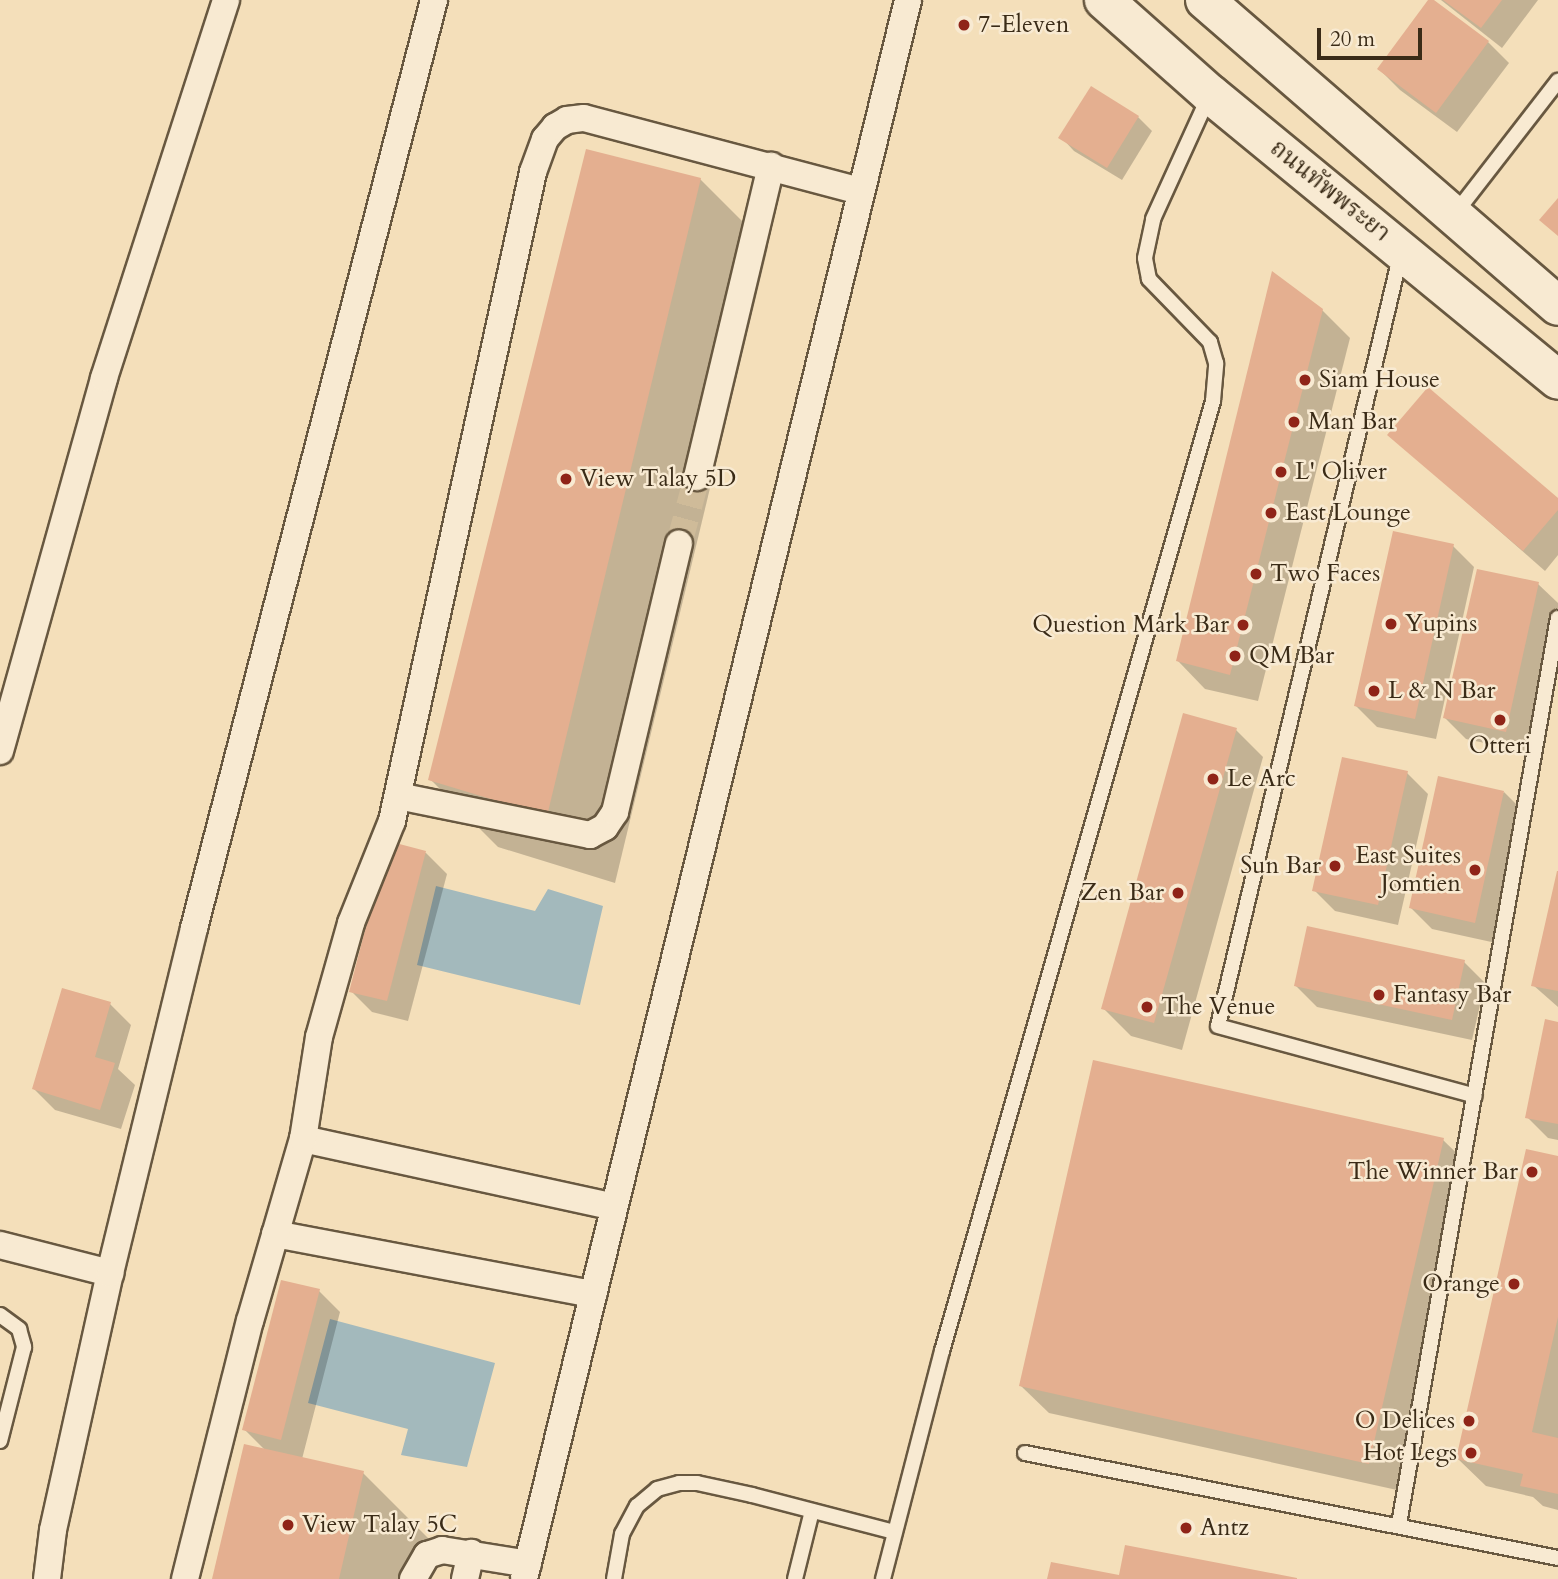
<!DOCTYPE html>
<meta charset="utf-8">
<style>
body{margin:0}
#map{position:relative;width:1558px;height:1579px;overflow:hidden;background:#f4dfba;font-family:Cardo,"Noto Serif Thai",serif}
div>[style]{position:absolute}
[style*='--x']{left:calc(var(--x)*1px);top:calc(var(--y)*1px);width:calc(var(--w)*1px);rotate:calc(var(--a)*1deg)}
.water>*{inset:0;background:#a3b9bc}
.shadow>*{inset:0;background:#0003}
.building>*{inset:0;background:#e4af90}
.street-tunnel>*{height:26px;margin-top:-13px;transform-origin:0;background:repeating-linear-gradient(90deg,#cfbb99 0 26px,transparent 0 39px)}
.roads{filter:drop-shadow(2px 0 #685840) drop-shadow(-2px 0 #685840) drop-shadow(0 2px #685840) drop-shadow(0 -2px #685840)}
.lane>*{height:14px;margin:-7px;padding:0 7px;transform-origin:7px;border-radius:7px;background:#f8ead2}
.street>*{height:26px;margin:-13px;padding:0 13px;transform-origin:13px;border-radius:13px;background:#f8ead2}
.secondary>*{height:38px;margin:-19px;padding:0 19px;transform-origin:19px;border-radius:19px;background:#f8ead2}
.dots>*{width:19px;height:19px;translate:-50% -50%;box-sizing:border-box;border:4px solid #f8ead2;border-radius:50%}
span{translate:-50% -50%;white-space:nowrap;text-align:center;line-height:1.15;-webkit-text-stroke:5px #f8ead2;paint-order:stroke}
.poi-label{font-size:24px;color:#3a2b17}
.left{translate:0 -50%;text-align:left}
.right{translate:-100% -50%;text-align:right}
.street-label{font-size:24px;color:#3a2b17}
.scale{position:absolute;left:1317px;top:28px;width:105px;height:32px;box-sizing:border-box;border:4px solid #3a2b17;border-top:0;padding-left:9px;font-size:21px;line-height:24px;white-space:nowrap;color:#3a2b17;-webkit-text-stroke:5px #f8ead2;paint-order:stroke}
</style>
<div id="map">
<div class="water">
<div style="clip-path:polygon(436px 886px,535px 911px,548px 889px,603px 906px,580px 1005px,417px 965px)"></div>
<div style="clip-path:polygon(330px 1319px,495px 1363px,467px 1467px,401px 1455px,408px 1429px,308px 1403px)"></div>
</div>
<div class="shadow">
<div style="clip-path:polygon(1430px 0,1488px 42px,1509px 63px,1457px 132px,1400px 90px,1379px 69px)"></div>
<div style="clip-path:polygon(1441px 0,1538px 0,1502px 48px)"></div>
<div style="clip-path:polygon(1091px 88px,1138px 117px,1152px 131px,1122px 180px,1074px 151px,1061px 137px)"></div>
<div style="clip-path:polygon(700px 179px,768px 247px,615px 883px,498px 847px,430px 779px)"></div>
<div style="clip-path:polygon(1322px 310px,1350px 338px,1258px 701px,1205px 689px,1178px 661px)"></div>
<div style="clip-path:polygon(1390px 435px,1558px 500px,1558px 555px,1545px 571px)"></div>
<div style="clip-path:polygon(1453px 546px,1474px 567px,1436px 739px,1377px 727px,1356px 706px)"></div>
<div style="clip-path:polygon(1538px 584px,1558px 603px,1558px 611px,1527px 752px,1466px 739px,1445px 718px)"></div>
<div style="clip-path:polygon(1236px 730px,1263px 757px,1182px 1050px,1131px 1036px,1103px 1008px)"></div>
<div style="clip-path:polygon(1407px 773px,1428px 794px,1398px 925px,1335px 911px,1314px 890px)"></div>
<div style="clip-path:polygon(1504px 792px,1525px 813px,1496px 943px,1432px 929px,1411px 908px)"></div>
<div style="clip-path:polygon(389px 844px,426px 853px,447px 874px,408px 1021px,372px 1012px,351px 991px)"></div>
<div style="clip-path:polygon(1558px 874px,1558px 1007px,1533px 985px)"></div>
<div style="clip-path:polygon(1464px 962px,1485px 983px,1472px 1040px,1317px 1007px,1296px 986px)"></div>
<div style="clip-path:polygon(110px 1004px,131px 1025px,118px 1069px,135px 1085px,121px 1129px,55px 1110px,34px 1089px)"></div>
<div style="clip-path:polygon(1558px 1023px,1558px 1140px,1548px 1138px,1527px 1117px)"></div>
<div style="clip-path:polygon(1443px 1140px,1471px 1167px,1397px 1490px,1049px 1413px,1021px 1386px)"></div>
<div style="clip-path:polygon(1558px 1158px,1558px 1510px,1543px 1506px,1533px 1497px,1486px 1486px,1458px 1459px)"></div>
<div style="clip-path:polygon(319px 1291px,340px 1312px,302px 1459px,363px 1473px,431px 1541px,422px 1579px,213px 1579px,266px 1451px,244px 1429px)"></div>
</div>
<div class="building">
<div style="clip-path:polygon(1428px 0,1434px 0,1489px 41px,1436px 113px,1377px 69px)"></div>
<div style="clip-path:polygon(1443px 0,1502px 0,1481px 28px)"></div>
<div style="clip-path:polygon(1091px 86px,1139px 116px,1107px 168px,1058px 138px)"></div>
<div style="clip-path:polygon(586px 149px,701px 178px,547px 816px,428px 780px)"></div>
<div style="clip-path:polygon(1558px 198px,1558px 236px,1539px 220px)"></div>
<div style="clip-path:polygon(1272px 271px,1323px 309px,1230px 675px,1176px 661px)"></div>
<div style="clip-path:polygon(1428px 387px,1558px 498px,1558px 510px,1523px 551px,1387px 435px)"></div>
<div style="clip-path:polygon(1393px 531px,1454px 544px,1415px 719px,1354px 706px)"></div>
<div style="clip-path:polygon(1477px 569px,1539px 582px,1506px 732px,1443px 718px)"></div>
<div style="clip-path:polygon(1183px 713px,1237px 728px,1154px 1023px,1101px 1009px)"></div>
<div style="clip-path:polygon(1342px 757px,1408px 771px,1378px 905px,1312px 891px)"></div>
<div style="clip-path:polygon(1438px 776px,1504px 791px,1475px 923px,1409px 908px)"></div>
<div style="clip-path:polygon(388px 841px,426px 851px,387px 1001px,349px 992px)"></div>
<div style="clip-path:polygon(1557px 871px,1558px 871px,1558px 991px,1531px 986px)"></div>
<div style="clip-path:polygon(1307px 926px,1465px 960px,1452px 1020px,1294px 986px)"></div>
<div style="clip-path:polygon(62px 988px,111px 1002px,95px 1057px,115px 1063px,100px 1110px,32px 1089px)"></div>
<div style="clip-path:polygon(1545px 1019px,1558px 1022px,1558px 1124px,1525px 1118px)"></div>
<div style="clip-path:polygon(1093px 1060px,1444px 1138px,1369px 1464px,1019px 1386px)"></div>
<div style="clip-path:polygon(1526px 1149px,1558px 1156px,1558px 1317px,1532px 1432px,1558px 1438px,1558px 1494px,1520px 1486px,1523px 1474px,1456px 1459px)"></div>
<div style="clip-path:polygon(281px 1280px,320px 1289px,281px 1440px,242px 1430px)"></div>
<div style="clip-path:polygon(244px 1444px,364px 1471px,339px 1579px,212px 1579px)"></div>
<div style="clip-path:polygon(1125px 1545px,1297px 1578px,1297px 1579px,1047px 1579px,1051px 1562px,1119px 1575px)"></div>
</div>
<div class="street-tunnel">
<div style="--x:679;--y:544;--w:69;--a:-75"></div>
</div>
<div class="roads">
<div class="lane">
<div style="--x:1454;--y:215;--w:170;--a:-52.2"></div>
<div style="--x:1401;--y:253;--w:794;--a:103.32"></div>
<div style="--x:1218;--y:1026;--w:266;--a:15.2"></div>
<div style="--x:0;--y:1315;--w:24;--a:36"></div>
<div style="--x:19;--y:1329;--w:19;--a:74"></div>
<div style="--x:24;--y:1347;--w:97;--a:104.3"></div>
<div style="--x:1025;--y:1453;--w:543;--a:11.14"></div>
<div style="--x:1399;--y:1524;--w:920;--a:-80.05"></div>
<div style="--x:614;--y:1579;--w:46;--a:-79.9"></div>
<div style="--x:622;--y:1534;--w:32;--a:-62"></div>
<div style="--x:637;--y:1506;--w:26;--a:-40"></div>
<div style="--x:657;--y:1489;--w:23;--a:-15"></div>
<div style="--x:679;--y:1483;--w:18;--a:0"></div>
<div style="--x:697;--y:1483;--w:56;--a:12.3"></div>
<div style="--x:752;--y:1495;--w:147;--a:14.6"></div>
<div style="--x:795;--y:1579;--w:70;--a:-76"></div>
<div style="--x:883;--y:1579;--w:236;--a:-75.5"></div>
<div style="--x:942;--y:1351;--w:988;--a:-74.08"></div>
<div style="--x:1213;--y:401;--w:38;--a:-85"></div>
<div style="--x:1216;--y:363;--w:22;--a:-106"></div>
<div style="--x:1210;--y:342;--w:88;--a:-134.1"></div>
<div style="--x:1149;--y:279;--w:21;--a:-101"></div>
<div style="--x:1145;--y:258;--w:40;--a:-78"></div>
<div style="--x:1153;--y:219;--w:135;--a:-65.5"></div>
</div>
<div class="street">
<div style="--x:697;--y:477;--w:320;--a:-76.6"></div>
<div style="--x:0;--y:751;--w:387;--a:-74.4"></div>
<div style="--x:104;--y:378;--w:397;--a:-72.1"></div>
<div style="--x:398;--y:796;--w:196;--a:11.5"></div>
<div style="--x:590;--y:835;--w:17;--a:-28"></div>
<div style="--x:605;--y:827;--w:18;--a:-56"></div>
<div style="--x:615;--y:812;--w:276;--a:-76.6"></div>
<div style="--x:303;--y:1139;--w:318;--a:12.3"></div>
<div style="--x:275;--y:1234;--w:324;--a:10.7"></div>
<div style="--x:0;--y:1245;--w:114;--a:14.3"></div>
<div style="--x:47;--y:1579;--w:49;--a:-83"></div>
<div style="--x:53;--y:1530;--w:263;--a:-77.5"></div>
<div style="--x:110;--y:1273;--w:355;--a:-76.3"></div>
<div style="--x:194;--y:928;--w:959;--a:-75.5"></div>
<div style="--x:185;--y:1579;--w:266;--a:-75.9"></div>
<div style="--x:250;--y:1321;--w:190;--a:-73.8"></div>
<div style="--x:303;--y:1139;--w:103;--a:-81.1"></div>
<div style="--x:319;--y:1037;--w:118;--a:-74.3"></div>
<div style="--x:351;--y:923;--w:110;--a:-68.1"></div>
<div style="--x:392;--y:821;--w:664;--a:-77.74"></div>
<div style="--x:533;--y:172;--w:35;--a:-70"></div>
<div style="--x:545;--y:139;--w:16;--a:-50"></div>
<div style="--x:555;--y:127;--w:14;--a:-30"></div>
<div style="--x:567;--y:120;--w:17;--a:-7"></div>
<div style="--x:584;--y:118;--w:286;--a:14.8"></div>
<div style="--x:413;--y:1579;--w:28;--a:-60"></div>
<div style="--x:427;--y:1555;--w:16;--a:-18"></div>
<div style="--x:442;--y:1550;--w:87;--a:9.2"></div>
<div style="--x:465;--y:1579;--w:27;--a:-77"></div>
<div style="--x:524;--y:1579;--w:1625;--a:-76.33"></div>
</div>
<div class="secondary">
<div style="--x:1104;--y:0;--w:142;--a:41.6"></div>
<div style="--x:1210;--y:94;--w:450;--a:39.4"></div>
<div style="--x:1205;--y:0;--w:467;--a:40.9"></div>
</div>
</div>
<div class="dots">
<div style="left:964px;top:25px;background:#8f2418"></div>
<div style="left:1305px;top:380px;background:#8f2418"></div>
<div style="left:1294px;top:422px;background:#8f2418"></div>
<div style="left:1281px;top:472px;background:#8f2418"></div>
<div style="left:566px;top:479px;background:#8f2418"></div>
<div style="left:1271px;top:513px;background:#8f2418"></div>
<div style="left:1256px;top:574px;background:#8f2418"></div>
<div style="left:1391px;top:624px;background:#8f2418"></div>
<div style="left:1243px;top:625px;background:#8f2418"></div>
<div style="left:1235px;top:656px;background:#8f2418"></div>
<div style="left:1374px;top:691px;background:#8f2418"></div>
<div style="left:1500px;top:720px;background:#8f2418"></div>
<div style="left:1213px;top:779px;background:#8f2418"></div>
<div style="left:1335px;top:866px;background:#8f2418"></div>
<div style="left:1475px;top:870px;background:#8f2418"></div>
<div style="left:1178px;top:893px;background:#8f2418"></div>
<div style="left:1379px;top:995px;background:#8f2418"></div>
<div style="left:1147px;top:1007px;background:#8f2418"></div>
<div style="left:1532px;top:1172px;background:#8f2418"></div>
<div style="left:1514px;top:1284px;background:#8f2418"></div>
<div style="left:1469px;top:1421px;background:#8f2418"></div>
<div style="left:1471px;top:1453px;background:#8f2418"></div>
<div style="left:288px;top:1525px;background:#8f2418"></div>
<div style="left:1186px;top:1528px;background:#8f2418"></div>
</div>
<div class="poi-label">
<span class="left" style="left:978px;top:25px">7-Eleven</span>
<span class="left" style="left:1319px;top:380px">Siam House</span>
<span class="left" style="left:1308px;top:422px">Man Bar</span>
<span class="left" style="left:1295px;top:472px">L' Oliver</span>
<span class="left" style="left:580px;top:479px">View Talay 5D</span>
<span class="left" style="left:1285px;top:513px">East Lounge</span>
<span class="left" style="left:1270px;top:574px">Two Faces</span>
<span class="left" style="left:1405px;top:624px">Yupins</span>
<span class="right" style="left:1229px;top:625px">Question Mark Bar</span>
<span class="left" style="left:1249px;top:656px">QM Bar</span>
<span class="left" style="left:1388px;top:691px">L &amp; N Bar</span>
<span style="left:1500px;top:746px">Otteri</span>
<span class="left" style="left:1227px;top:779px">Le Arc</span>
<span class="right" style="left:1461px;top:870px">East Suites<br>Jomtien</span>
<span class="right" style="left:1321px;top:866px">Sun Bar</span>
<span class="right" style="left:1164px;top:893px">Zen Bar</span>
<span class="left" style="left:1393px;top:995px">Fantasy Bar</span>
<span class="left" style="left:1161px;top:1007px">The Venue</span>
<span class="right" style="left:1518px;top:1172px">The Winner Bar</span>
<span class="right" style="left:1500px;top:1284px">Orange</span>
<span class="right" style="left:1455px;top:1421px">O Delices</span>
<span class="right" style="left:1457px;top:1453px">Hot Legs</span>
<span class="left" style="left:302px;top:1525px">View Talay 5C</span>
<span class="left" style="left:1200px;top:1528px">Antz</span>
</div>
<div class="street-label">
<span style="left:1330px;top:191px;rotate:39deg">ถนนทัพพระยา</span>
</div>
<div class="scale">20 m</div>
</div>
